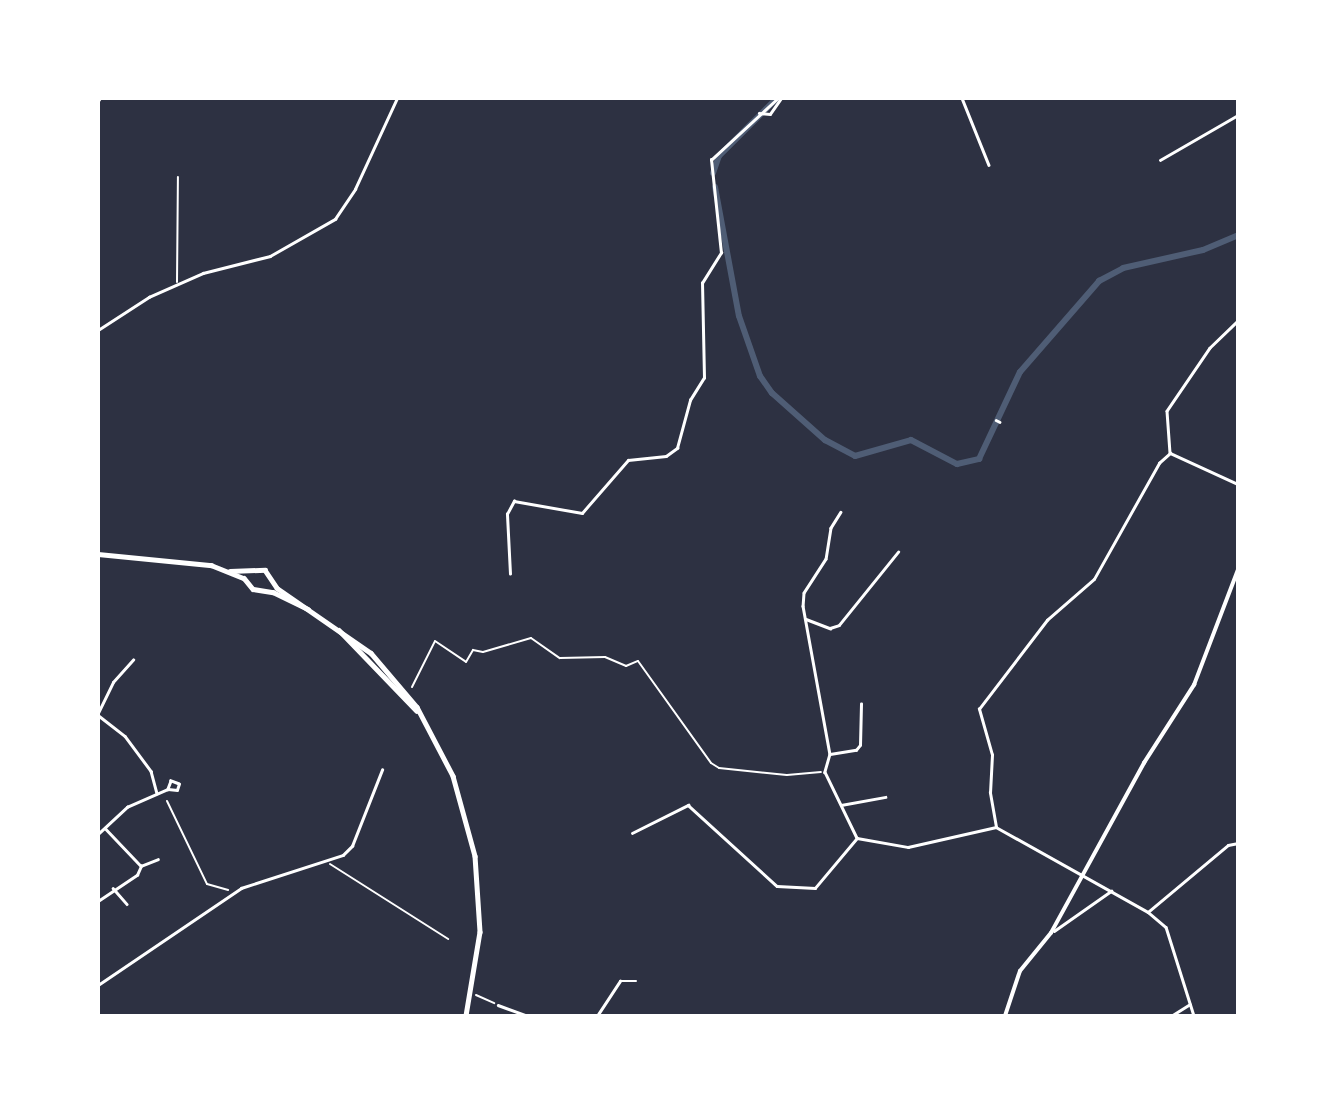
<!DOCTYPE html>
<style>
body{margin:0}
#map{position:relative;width:1336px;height:1114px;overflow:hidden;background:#2d3142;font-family:Signika,sans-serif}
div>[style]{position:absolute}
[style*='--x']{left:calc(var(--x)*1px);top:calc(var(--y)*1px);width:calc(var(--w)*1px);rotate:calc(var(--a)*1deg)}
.canal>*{height:6px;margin:-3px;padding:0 3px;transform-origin:3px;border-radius:3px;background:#4f5d75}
.path>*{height:2px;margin:-1px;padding:0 1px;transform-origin:1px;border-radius:1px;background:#fff}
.service>*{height:2px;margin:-1px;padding:0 1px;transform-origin:1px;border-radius:1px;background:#fff}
.minor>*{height:2.5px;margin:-1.25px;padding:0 1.25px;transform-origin:1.25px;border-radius:1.25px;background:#fff}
.tertiary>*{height:3.5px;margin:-1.75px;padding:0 1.75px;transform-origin:1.75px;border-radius:1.75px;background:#fff}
.secondary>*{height:4.5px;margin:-2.25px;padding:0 2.25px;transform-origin:2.25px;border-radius:2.25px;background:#fff}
span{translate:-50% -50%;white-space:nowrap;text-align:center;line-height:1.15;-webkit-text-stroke:6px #fff;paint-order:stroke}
.frame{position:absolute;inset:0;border:100px solid #fff;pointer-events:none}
</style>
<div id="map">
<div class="canal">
<div style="--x:713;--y:173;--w:18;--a:-71"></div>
<div style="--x:719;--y:156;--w:82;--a:-45"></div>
<div style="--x:715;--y:187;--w:131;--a:79.5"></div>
<div style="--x:739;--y:316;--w:64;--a:70.7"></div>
<div style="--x:760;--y:376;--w:21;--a:55"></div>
<div style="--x:772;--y:393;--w:71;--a:41.6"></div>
<div style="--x:825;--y:440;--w:34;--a:28"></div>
<div style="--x:855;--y:456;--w:58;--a:-15.9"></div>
<div style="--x:911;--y:440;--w:52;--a:27.6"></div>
<div style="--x:957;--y:464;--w:23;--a:-13"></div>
<div style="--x:979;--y:459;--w:96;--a:-64.8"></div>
<div style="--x:1020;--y:372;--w:121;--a:-49"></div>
<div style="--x:1099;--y:281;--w:27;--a:-28"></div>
<div style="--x:1123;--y:268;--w:82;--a:-12.7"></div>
<div style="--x:1203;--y:250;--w:38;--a:-23"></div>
</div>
<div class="path">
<div style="--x:412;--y:687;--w:51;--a:-63.4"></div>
<div style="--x:435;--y:641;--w:37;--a:34"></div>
<div style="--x:466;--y:662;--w:14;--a:-60"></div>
<div style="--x:473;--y:650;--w:10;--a:11"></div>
<div style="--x:483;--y:652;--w:50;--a:-16.3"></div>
<div style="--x:531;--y:638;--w:35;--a:35"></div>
<div style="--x:560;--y:658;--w:45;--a:-1.3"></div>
<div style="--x:605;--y:657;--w:23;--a:23"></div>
<div style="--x:626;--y:666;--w:13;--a:-23"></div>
<div style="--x:638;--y:661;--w:125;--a:54.4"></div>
<div style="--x:711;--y:763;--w:9;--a:32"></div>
<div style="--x:719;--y:768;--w:68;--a:5.9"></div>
<div style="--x:787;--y:775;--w:34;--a:-5"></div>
<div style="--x:167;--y:801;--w:92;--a:64.3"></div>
<div style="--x:207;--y:884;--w:22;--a:16"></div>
<div style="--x:330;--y:864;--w:140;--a:32.4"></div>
<div style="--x:476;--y:995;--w:20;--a:24"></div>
</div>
<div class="service">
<div style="--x:177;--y:282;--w:105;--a:-89.5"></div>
</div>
<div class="minor">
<div style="--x:962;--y:98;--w:72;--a:68.1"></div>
<div style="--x:98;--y:101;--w:4;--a:-56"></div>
<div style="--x:759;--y:113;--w:11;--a:5"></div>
<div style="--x:770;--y:114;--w:19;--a:-55"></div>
<div style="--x:1160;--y:160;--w:90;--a:-30"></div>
<div style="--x:1238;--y:321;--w:39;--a:136"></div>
<div style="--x:1210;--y:348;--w:76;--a:124.3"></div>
<div style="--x:1167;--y:411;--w:42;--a:85.9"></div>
<div style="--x:1170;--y:453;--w:75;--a:24.5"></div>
<div style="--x:98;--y:330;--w:61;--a:-32.9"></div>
<div style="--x:149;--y:297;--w:59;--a:-24"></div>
<div style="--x:203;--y:273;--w:69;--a:-14.2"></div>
<div style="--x:270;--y:256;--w:75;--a:-29.6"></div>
<div style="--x:335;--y:219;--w:36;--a:-56"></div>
<div style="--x:355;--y:189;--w:100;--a:-65.2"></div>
<div style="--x:996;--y:420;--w:4;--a:27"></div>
<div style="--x:841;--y:512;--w:19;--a:122"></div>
<div style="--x:831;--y:528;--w:31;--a:99"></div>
<div style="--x:826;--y:559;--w:40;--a:122.9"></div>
<div style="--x:804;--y:593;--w:13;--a:94"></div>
<div style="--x:803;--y:606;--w:150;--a:79.7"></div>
<div style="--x:830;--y:754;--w:19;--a:106"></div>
<div style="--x:825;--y:772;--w:73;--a:64.1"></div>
<div style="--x:510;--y:574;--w:60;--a:-92.9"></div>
<div style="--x:507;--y:514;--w:15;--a:-62"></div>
<div style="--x:514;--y:501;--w:69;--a:10"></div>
<div style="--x:582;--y:513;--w:70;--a:-49"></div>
<div style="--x:628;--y:460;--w:38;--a:-6"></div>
<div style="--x:666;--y:456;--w:14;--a:-36"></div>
<div style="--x:677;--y:448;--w:50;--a:-74.8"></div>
<div style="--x:690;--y:400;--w:26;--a:-58"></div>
<div style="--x:704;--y:378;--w:95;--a:-91.2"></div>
<div style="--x:702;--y:283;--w:36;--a:-58"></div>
<div style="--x:721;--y:253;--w:94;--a:-96.1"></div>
<div style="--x:711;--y:160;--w:91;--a:-42.8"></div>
<div style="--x:806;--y:619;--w:26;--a:21"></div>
<div style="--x:830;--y:628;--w:9;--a:-18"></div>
<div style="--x:839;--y:625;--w:94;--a:-51.1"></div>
<div style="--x:98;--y:713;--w:34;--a:-64"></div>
<div style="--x:113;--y:682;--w:30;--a:-48"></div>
<div style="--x:98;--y:715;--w:34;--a:38"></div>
<div style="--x:125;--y:736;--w:44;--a:53.4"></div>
<div style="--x:151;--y:771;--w:23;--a:75"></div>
<div style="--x:830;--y:754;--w:26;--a:-9"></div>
<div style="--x:856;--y:750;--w:6;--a:-51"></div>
<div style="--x:860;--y:745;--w:41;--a:-88.6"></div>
<div style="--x:841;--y:805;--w:45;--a:-10.3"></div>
<div style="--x:996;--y:827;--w:35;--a:-100"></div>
<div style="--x:990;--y:793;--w:38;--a:-87"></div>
<div style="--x:992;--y:755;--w:48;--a:-105.8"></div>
<div style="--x:979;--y:709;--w:112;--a:-52.6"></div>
<div style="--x:1047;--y:620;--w:62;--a:-41.1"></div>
<div style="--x:1094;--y:579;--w:133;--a:-60.7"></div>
<div style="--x:1159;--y:463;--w:15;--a:-42"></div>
<div style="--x:105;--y:828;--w:52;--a:46.5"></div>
<div style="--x:632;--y:833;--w:63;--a:-26.6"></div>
<div style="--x:688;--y:805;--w:120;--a:42.3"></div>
<div style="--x:777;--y:886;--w:38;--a:3"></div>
<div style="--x:815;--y:888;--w:65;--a:-50"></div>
<div style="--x:857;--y:838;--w:52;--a:10"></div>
<div style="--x:908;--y:847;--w:90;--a:-12.8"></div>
<div style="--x:996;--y:827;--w:174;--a:29.2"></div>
<div style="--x:1148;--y:912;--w:23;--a:40"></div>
<div style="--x:1166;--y:927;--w:93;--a:72.5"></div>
<div style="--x:98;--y:834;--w:40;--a:-43"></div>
<div style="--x:127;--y:807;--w:45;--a:-23.7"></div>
<div style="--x:168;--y:789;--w:9;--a:6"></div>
<div style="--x:177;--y:790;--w:6;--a:-72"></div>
<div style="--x:179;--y:784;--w:9;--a:-159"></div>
<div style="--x:171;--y:781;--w:9;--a:111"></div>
<div style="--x:141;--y:866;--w:18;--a:-22"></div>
<div style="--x:113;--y:888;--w:21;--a:49"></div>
<div style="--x:98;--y:901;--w:47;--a:-33.7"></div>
<div style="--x:137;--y:875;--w:10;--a:-66"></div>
<div style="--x:1148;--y:912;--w:104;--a:-39.9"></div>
<div style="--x:1228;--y:845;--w:10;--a:-11"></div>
<div style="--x:1054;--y:931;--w:70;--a:-35.1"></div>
<div style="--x:98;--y:985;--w:173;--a:-34.1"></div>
<div style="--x:241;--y:888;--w:107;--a:-17.9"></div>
<div style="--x:343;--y:855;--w:13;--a:-45"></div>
<div style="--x:352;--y:846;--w:82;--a:-68.5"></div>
<div style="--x:498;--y:1005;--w:32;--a:20"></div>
<div style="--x:597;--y:1016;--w:42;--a:-56.7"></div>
<div style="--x:620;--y:981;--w:16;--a:0"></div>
<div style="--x:1171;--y:1016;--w:22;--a:-32"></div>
</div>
<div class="tertiary">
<div style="--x:1005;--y:1016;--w:47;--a:-71.6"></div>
<div style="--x:1020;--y:971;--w:49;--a:-50.8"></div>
<div style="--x:1051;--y:933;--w:194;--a:-61.3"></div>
<div style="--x:1144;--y:763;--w:93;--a:-57.3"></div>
<div style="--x:1194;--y:685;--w:123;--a:-69.1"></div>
</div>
<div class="secondary">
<div style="--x:98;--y:554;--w:114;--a:5.6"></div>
<div style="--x:211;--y:565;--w:35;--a:22"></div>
<div style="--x:244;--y:578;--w:14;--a:51"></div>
<div style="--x:253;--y:589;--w:20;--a:9"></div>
<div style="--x:273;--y:592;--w:39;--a:26"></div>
<div style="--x:230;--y:571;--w:35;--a:-2"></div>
<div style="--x:265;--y:570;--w:22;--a:56"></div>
<div style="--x:277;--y:588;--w:114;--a:34.7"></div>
<div style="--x:371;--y:653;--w:71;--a:49.6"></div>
<div style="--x:417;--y:707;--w:78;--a:62.4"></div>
<div style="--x:453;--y:776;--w:83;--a:74.6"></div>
<div style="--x:475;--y:856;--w:76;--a:86.2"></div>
<div style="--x:480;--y:932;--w:85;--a:99.5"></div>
<div style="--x:339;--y:630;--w:112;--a:46.1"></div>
</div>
<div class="frame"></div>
</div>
